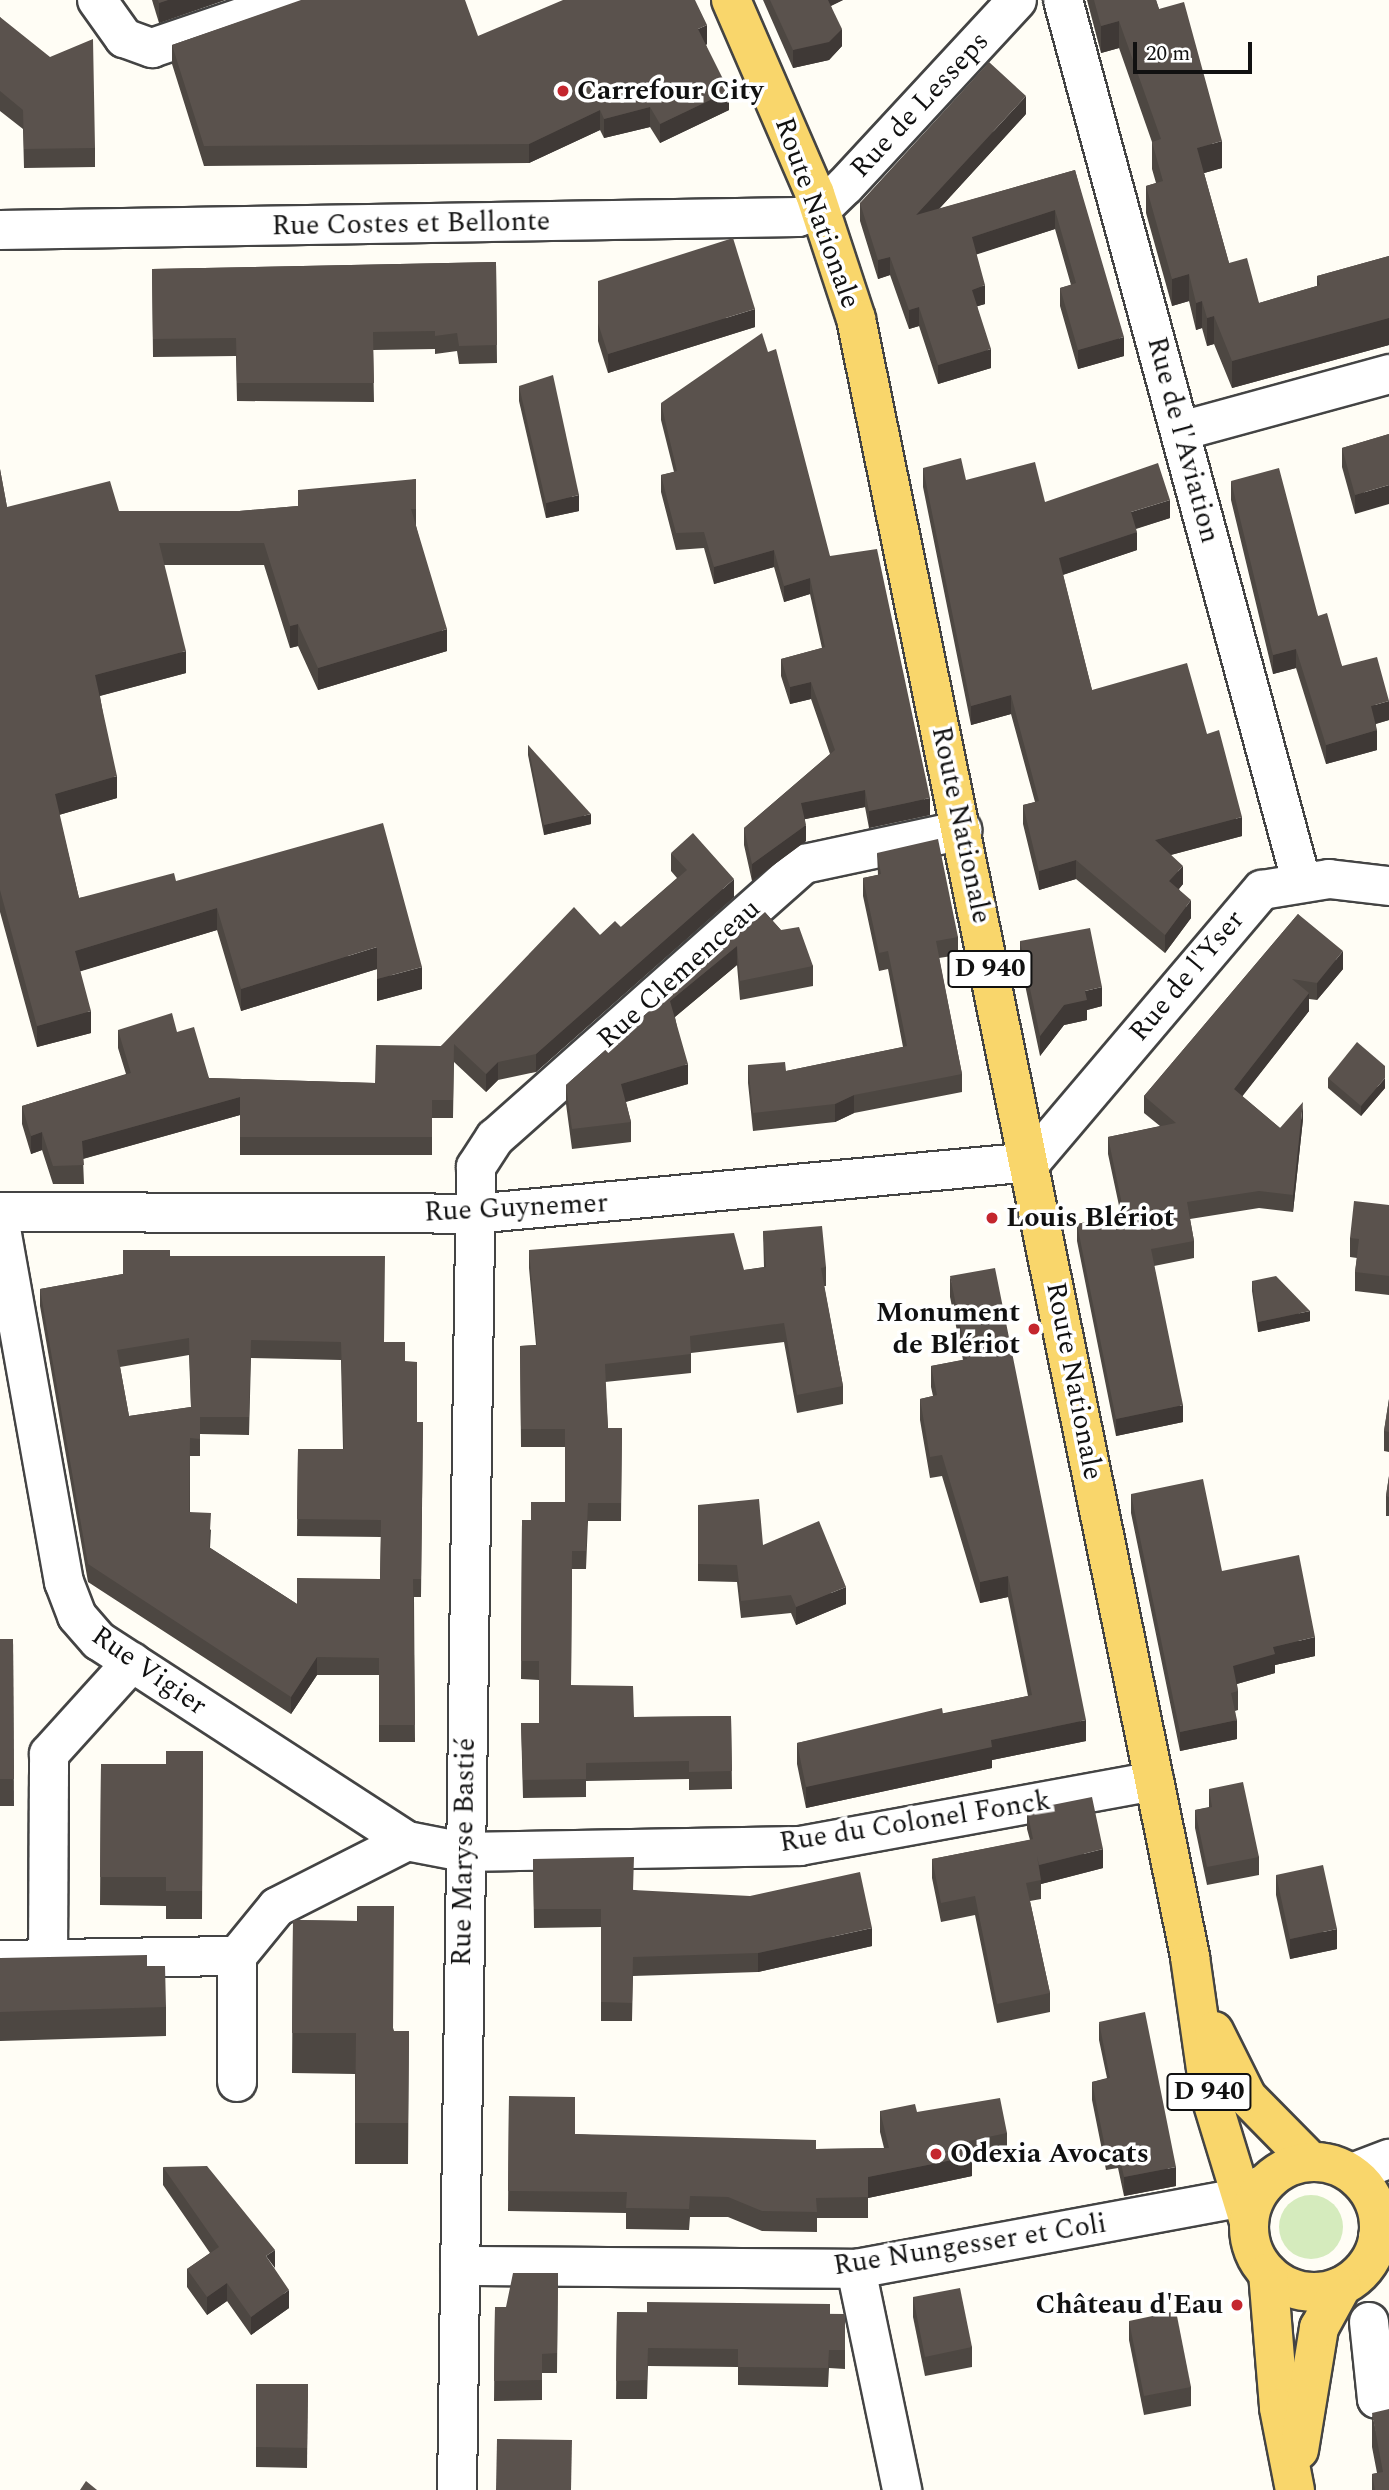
<!DOCTYPE html>
<meta charset="utf-8">
<style>
body{margin:0}
#map{position:relative;width:1389px;height:2490px;overflow:hidden;background:#fffdf5;font-family:Spectral,serif}
div>[style]{position:absolute}
[style*='--x']{left:calc(var(--x)*1px);top:calc(var(--y)*1px);width:calc(var(--w)*1px);rotate:calc(var(--a)*1deg)}
.green>*{inset:0;background:#d5ebbd}
.round{border-radius:50%}
.roads{filter:drop-shadow(2px 0 #444) drop-shadow(-2px 0 #444) drop-shadow(0 2px #444) drop-shadow(0 -2px #444)}
.minor>*{height:38px;margin:-19px;padding:0 19px;transform-origin:19px;border-radius:19px;background:#fff}
.major>*{height:38px;margin:-19px;padding:0 19px;transform-origin:19px;border-radius:19px;background:#f9d66b}
.major>.ring{margin:-19px;padding:0;box-sizing:content-box;background:none;border:38px solid #f9d66b;border-radius:50%}
.wall>*{inset:0;background:#4d4742}
.shaded-wall>*{inset:0;background:#3f3936}
.building>*{inset:0;background:#5a524d}
.dots>*{width:19px;height:19px;translate:-50% -50%;box-sizing:border-box;border:4px solid #fff;border-radius:50%}
span{translate:-50% -50%;white-space:nowrap;text-align:center;line-height:1.15;-webkit-text-stroke:7px #fff;paint-order:stroke}
.shield-label span{padding:2px 5px;background:#fff;border:2px solid;border-radius:5px;-webkit-text-stroke-width:0}
.shield-label{font-size:26px;color:#111;font-weight:700}
.poi-label{font-size:28px;color:#111;font-weight:700}
.left{translate:0 -50%;text-align:left}
.right{translate:-100% -50%;text-align:right}
.street-label{font-size:28px;color:#111}
.scale{position:absolute;left:1133px;top:42px;width:119px;height:32px;box-sizing:border-box;border:4px solid #111;border-top:0;padding-left:9px;font-size:21px;line-height:24px;white-space:nowrap;color:#111;-webkit-text-stroke:5px #fff;paint-order:stroke}
</style>
<div id="map">
<div class="green">
<div class="round" style="left:1279px;top:2195px;width:64px;height:64px"></div>
</div>
<div class="roads">
<div class="minor">
<div style="--x:97;--y:0;--w:47;--a:54.6"></div>
<div style="--x:124;--y:38;--w:30;--a:20"></div>
<div style="--x:152;--y:48;--w:149;--a:-18.8"></div>
<div style="--x:1063;--y:0;--w:912;--a:74.87"></div>
<div style="--x:0;--y:230;--w:798;--a:-0.93"></div>
<div style="--x:798;--y:217;--w:24;--a:-19"></div>
<div style="--x:821;--y:209;--w:33;--a:-44"></div>
<div style="--x:845;--y:186;--w:253;--a:-47.2"></div>
<div style="--x:1181;--y:431;--w:216;--a:-15.3"></div>
<div style="--x:0;--y:1212;--w:473;--a:0.2"></div>
<div style="--x:473;--y:1214;--w:560;--a:-5.32"></div>
<div style="--x:1031;--y:1162;--w:357;--a:-49.7"></div>
<div style="--x:1262;--y:890;--w:68;--a:-9.3"></div>
<div style="--x:1329;--y:879;--w:60;--a:6.7"></div>
<div style="--x:0;--y:1223;--w:365;--a:79.9"></div>
<div style="--x:64;--y:1582;--w:36;--a:69"></div>
<div style="--x:77;--y:1616;--w:33;--a:49"></div>
<div style="--x:99;--y:1641;--w:367;--a:33"></div>
<div style="--x:407;--y:1841;--w:57;--a:11.1"></div>
<div style="--x:463;--y:1852;--w:337;--a:-1"></div>
<div style="--x:800;--y:1846;--w:360;--a:-10.4"></div>
<div style="--x:237;--y:1956;--w:63;--a:-50.8"></div>
<div style="--x:277;--y:1907;--w:146;--a:-26.9"></div>
<div style="--x:0;--y:1960;--w:237;--a:-1"></div>
<div style="--x:237;--y:1956;--w:126;--a:90"></div>
<div style="--x:48;--y:1960;--w:206;--a:-89.7"></div>
<div style="--x:49;--y:1754;--w:124;--a:-47.9"></div>
<div style="--x:1352;--y:2173;--w:40;--a:-21"></div>
<div style="--x:1378;--y:2237;--w:18;--a:-52"></div>
<div style="--x:460;--y:2266;--w:396;--a:0.4"></div>
<div style="--x:856;--y:2269;--w:379;--a:-10.5"></div>
<div style="--x:1229;--y:2200;--w:39;--a:-24"></div>
<div style="--x:856;--y:2269;--w:226;--a:78.2"></div>
<div style="--x:1369;--y:2322;--w:77;--a:84.1"></div>
<div style="--x:1377;--y:2399;--w:12;--a:0"></div>
<div style="--x:457;--y:2490;--w:1323;--a:-89.18"></div>
<div style="--x:476;--y:1167;--w:35;--a:-57"></div>
<div style="--x:495;--y:1138;--w:413;--a:-41.6"></div>
<div style="--x:804;--y:864;--w:162;--a:-12.1"></div>
</div>
<div class="major">
<div style="--x:731;--y:0;--w:211;--a:66.6"></div>
<div style="--x:815;--y:194;--w:132;--a:71.8"></div>
<div style="--x:856;--y:319;--w:1672;--a:78.47"></div>
<div style="--x:1190;--y:1957;--w:135;--a:81.9"></div>
<div style="--x:1209;--y:2091;--w:137;--a:73"></div>
<div style="--x:1214;--y:2031;--w:74;--a:63.4"></div>
<div style="--x:1247;--y:2097;--w:91;--a:45.4"></div>
<div class="ring" style="left:1249px;top:2162px;width:92px;height:92px"></div>
<div style="--x:1268;--y:2273;--w:135;--a:85.3"></div>
<div style="--x:1279;--y:2408;--w:84;--a:79"></div>
<div style="--x:1299;--y:2450;--w:124;--a:-80.7"></div>
<div style="--x:1319;--y:2328;--w:48;--a:-61.3"></div>
</div>
</div>
<div class="wall">
<div style="clip-path:polygon(152px 0,225px 0,159px 23px)"></div>
<div style="clip-path:polygon(763px 0,843px 0,831px 6px,842px 46px,829px 60px,793px 68px)"></div>
<div style="clip-path:polygon(1087px 0,1156px 0,1159px 9px,1222px 168px,1204px 173px,1229px 263px,1259px 303px,1317px 286px,1317px 276px,1389px 256px,1389px 345px,1232px 388px,1214px 344px,1207px 346px,1202px 328px,1196px 330px,1189px 301px,1172px 306px,1146px 213px,1146px 186px,1156px 183px,1152px 169px,1152px 142px,1119px 48px,1101px 53px)"></div>
<div style="clip-path:polygon(301px 1px,478px 36px,707px 44px,706px 45px,729px 110px,660px 143px,650px 127px,604px 138px,600px 130px,529px 163px,204px 166px,172px 64px,172px 45px)"></div>
<div style="clip-path:polygon(0 17px,95px 148px,95px 167px,24px 168px,23px 129px,0 111px)"></div>
<div style="clip-path:polygon(1026px 114px,939px 209px,1075px 170px,1124px 356px,1078px 369px,1060px 306px,1060px 288px,1071px 285px,1055px 229px,976px 254px,985px 304px,977px 306px,991px 368px,938px 384px,919px 326px,909px 329px,890px 275px,878px 279px,860px 221px,860px 203px)"></div>
<div style="clip-path:polygon(496px 262px,497px 363px,459px 364px,457px 351px,435px 354px,435px 349px,373px 350px,374px 402px,237px 401px,236px 356px,153px 357px,152px 269px)"></div>
<div style="clip-path:polygon(598px 281px,755px 327px,608px 373px,598px 341px)"></div>
<div style="clip-path:polygon(519px 386px,579px 511px,546px 518px,519px 401px)"></div>
<div style="clip-path:polygon(661px 403px,830px 556px,930px 815px,869px 828px,865px 807px,805px 819px,806px 841px,752px 881px,744px 845px,744px 828px,830px 754px,811px 699px,790px 704px,781px 676px,781px 659px,822px 648px,810px 594px,784px 602px,774px 567px,714px 584px,704px 548px,676px 550px,661px 492px,661px 475px,674px 472px,661px 420px)"></div>
<div style="clip-path:polygon(1389px 434px,1355px 514px,1342px 467px,1342px 448px)"></div>
<div style="clip-path:polygon(923px 468px,1045px 502px,1170px 518px,1136px 529px,1137px 550px,1063px 575px,1092px 690px,1207px 734px,1242px 836px,1171px 855px,1183px 884px,1179px 889px,1191px 918px,1165px 953px,1076px 879px,1039px 890px,1023px 824px,1023px 805px,1035px 802px,1011px 714px,971px 725px,923px 487px)"></div>
<div style="clip-path:polygon(0 469px,7px 507px,119px 511px,239px 511px,298px 506px,416px 479px,416px 526px,447px 651px,318px 690px,298px 646px,290px 648px,264px 565px,164px 565px,186px 673px,100px 696px,117px 798px,59px 815px,79px 898px,176px 881px,422px 989px,377px 1001px,377px 969px,241px 1011px,217px 930px,80px 971px,91px 1033px,37px 1047px,0 912px)"></div>
<div style="clip-path:polygon(1231px 481px,1318px 616px,1342px 666px,1389px 720px,1376px 724px,1377px 750px,1326px 764px,1296px 668px,1273px 674px,1231px 500px)"></div>
<div style="clip-path:polygon(528px 745px,591px 824px,544px 835px,528px 755px)"></div>
<div style="clip-path:polygon(671px 853px,734px 897px,536px 1072px,498px 1080px,486px 1092px,454px 1062px,453px 1118px,432px 1118px,432px 1155px,240px 1155px,240px 1115px,83px 1159px,84px 1184px,53px 1184px,42px 1150px,31px 1154px,22px 1124px,22px 1106px,126px 1074px,118px 1048px,118px 1030px,177px 1032px,209px 1078px,375px 1083px,441px 1046px,600px 935px,621px 927px,677px 878px,671px 871px)"></div>
<div style="clip-path:polygon(877px 853px,958px 937px,958px 955px,939px 958px,962px 1074px,962px 1092px,854px 1113px,835px 1122px,753px 1131px,748px 1083px,748px 1065px,786px 1071px,903px 1047px,888px 969px,879px 971px,863px 896px,863px 878px,878px 875px)"></div>
<div style="clip-path:polygon(763px 910px,813px 966px,813px 986px,740px 1000px,737px 965px,675px 1017px,688px 1084px,626px 1102px,631px 1122px,631px 1142px,572px 1149px,566px 1104px,566px 1085px)"></div>
<div style="clip-path:polygon(1298px 914px,1343px 969px,1317px 1000px,1309px 999px,1309px 1011px,1242px 1096px,1280px 1128px,1303px 1119px,1293px 1212px,1259px 1208px,1190px 1219px,1194px 1241px,1194px 1258px,1154px 1266px,1183px 1422px,1116px 1436px,1077px 1241px,1077px 1224px,1121px 1215px,1108px 1154px,1108px 1137px,1160px 1126px,1144px 1113px,1144px 1096px)"></div>
<div style="clip-path:polygon(1020px 941px,1102px 1006px,1087px 1010px,1087px 1020px,1064px 1025px,1040px 1056px,1020px 961px)"></div>
<div style="clip-path:polygon(1328px 1078px,1385px 1088px,1361px 1116px,1328px 1088px)"></div>
<div style="clip-path:polygon(1389px 1205px,1389px 1295px,1355px 1291px,1355px 1272px,1357px 1258px,1350px 1257px,1350px 1238px)"></div>
<div style="clip-path:polygon(763px 1231px,826px 1267px,826px 1286px,824px 1286px,843px 1386px,843px 1404px,797px 1413px,784px 1342px,691px 1353px,691px 1373px,605px 1382px,608px 1428px,622px 1428px,621px 1521px,588px 1521px,586px 1569px,572px 1569px,571px 1685px,634px 1717px,731px 1716px,732px 1789px,689px 1790px,689px 1779px,586px 1781px,586px 1797px,523px 1798px,521px 1723px,539px 1723px,539px 1680px,521px 1679px,522px 1520px,531px 1520px,565px 1502px,565px 1447px,521px 1447px,520px 1346px,536px 1345px,529px 1268px,529px 1250px,744px 1270px,764px 1267px)"></div>
<div style="clip-path:polygon(evenodd,170px 1256px,384px 1342px,405px 1361px,417px 1422px,423px 1422px,421px 1597px,414px 1597px,415px 1742px,379px 1742px,379px 1675px,317px 1675px,291px 1714px,88px 1582px,40px 1306px,40px 1289px,123px 1274px,170px 1256px,189px 1355px,191px 1407px,129px 1416px,120px 1367px,189px 1355px,170px 1256px,251px 1358px,341px 1360px,343px 1449px,298px 1449px,297px 1536px,381px 1537px,380px 1579px,297px 1604px,210px 1548px,211px 1530px,190px 1512px,190px 1456px,200px 1456px,200px 1434px,249px 1435px,251px 1358px)"></div>
<div style="clip-path:polygon(950px 1276px,1086px 1741px,992px 1760px,992px 1768px,806px 1808px,797px 1764px,797px 1743px,1028px 1696px,1008px 1597px,980px 1603px,942px 1476px,930px 1478px,920px 1420px,920px 1399px,933px 1396px,931px 1387px,931px 1366px,963px 1360px,950px 1297px)"></div>
<div style="clip-path:polygon(1252px 1281px,1310px 1321px,1258px 1332px,1252px 1291px)"></div>
<div style="clip-path:polygon(1389px 1399px,1389px 1452px,1384px 1451px,1384px 1431px)"></div>
<div style="clip-path:polygon(1389px 1476px,1389px 1516px,1386px 1516px,1386px 1496px)"></div>
<div style="clip-path:polygon(1131px 1494px,1315px 1656px,1275px 1665px,1275px 1673px,1237px 1684px,1238px 1691px,1238px 1710px,1235px 1711px,1237px 1739px,1180px 1751px,1131px 1513px)"></div>
<div style="clip-path:polygon(763px 1545px,846px 1604px,796px 1625px,791px 1613px,741px 1618px,737px 1582px,698px 1581px,698px 1564px)"></div>
<div style="clip-path:polygon(0 1639px,13px 1639px,14px 1806px,0 1806px)"></div>
<div style="clip-path:polygon(203px 1751px,202px 1919px,166px 1919px,166px 1906px,100px 1905px,101px 1764px,166px 1764px)"></div>
<div style="clip-path:polygon(1209px 1789px,1259px 1857px,1259px 1875px,1207px 1885px,1195px 1828px,1195px 1810px,1209px 1807px)"></div>
<div style="clip-path:polygon(1027px 1810px,1103px 1868px,1041px 1884px,1041px 1899px,1030px 1901px,1050px 1993px,1050px 2012px,997px 2023px,975px 1915px,941px 1922px,932px 1878px,932px 1859px,1030px 1840px,1027px 1829px)"></div>
<div style="clip-path:polygon(533px 1859px,634px 1890px,872px 1946px,758px 1972px,633px 1976px,632px 2021px,601px 2021px,601px 1927px,534px 1928px)"></div>
<div style="clip-path:polygon(1276px 1875px,1337px 1949px,1290px 1959px,1276px 1895px)"></div>
<div style="clip-path:polygon(357px 1906px,394px 2031px,409px 2031px,408px 2164px,355px 2164px,355px 2074px,292px 2073px,293px 1920px,357px 1921px)"></div>
<div style="clip-path:polygon(0 1958px,147px 1966px,166px 2007px,166px 2036px,0 2041px)"></div>
<div style="clip-path:polygon(1099px 2022px,1176px 2186px,1124px 2196px,1118px 2168px,1106px 2170px,1092px 2100px,1092px 2082px,1107px 2078px,1099px 2040px)"></div>
<div style="clip-path:polygon(509px 2096px,575px 2134px,816px 2149px,884px 2148px,880px 2132px,880px 2111px,917px 2112px,1007px 2133px,1007px 2154px,972px 2161px,972px 2176px,868px 2198px,868px 2218px,817px 2218px,817px 2232px,762px 2231px,728px 2217px,690px 2217px,689px 2230px,626px 2229px,626px 2213px,508px 2211px)"></div>
<div style="clip-path:polygon(163px 2167px,274px 2268px,289px 2308px,251px 2335px,227px 2301px,207px 2315px,187px 2287px,187px 2269px,210px 2253px,163px 2185px)"></div>
<div style="clip-path:polygon(558px 2273px,557px 2373px,542px 2373px,542px 2400px,494px 2401px,495px 2307px,506px 2307px)"></div>
<div style="clip-path:polygon(913px 2297px,972px 2347px,972px 2367px,925px 2376px,913px 2317px)"></div>
<div style="clip-path:polygon(617px 2312px,845px 2314px,845px 2369px,829px 2368px,828px 2387px,738px 2385px,738px 2367px,648px 2366px,647px 2399px,616px 2399px)"></div>
<div style="clip-path:polygon(1129px 2321px,1191px 2387px,1191px 2406px,1144px 2415px,1129px 2340px)"></div>
<div style="clip-path:polygon(256px 2384px,308px 2384px,307px 2468px,256px 2467px)"></div>
<div style="clip-path:polygon(1372px 2413px,1389px 2490px,1372px 2490px,1372px 2474px,1377px 2473px,1372px 2447px)"></div>
</div>
<div class="shaded-wall">
<div style="clip-path:polygon(168px 0,225px 0,159px 23px,159px 3px)"></div>
<div style="clip-path:polygon(824px 0,843px 0,824px 9px)"></div>
<div style="clip-path:polygon(1119px 21px,1119px 48px,1101px 53px,1101px 26px)"></div>
<div style="clip-path:polygon(707px 25px,707px 44px,698px 49px,698px 29px)"></div>
<div style="clip-path:polygon(842px 29px,842px 46px,829px 60px,793px 68px,793px 50px)"></div>
<div style="clip-path:polygon(729px 91px,729px 110px,660px 143px,660px 124px)"></div>
<div style="clip-path:polygon(1026px 96px,1026px 114px,916px 234px,916px 215px)"></div>
<div style="clip-path:polygon(650px 107px,650px 127px,604px 138px,604px 119px)"></div>
<div style="clip-path:polygon(600px 110px,600px 130px,529px 163px,529px 144px)"></div>
<div style="clip-path:polygon(1222px 141px,1222px 168px,1197px 175px,1197px 148px)"></div>
<div style="clip-path:polygon(1055px 210px,1055px 229px,972px 256px,972px 237px)"></div>
<div style="clip-path:polygon(890px 257px,890px 275px,878px 279px,878px 260px)"></div>
<div style="clip-path:polygon(1189px 274px,1189px 301px,1172px 306px,1172px 279px)"></div>
<div style="clip-path:polygon(985px 285px,985px 304px,972px 308px,972px 290px)"></div>
<div style="clip-path:polygon(1202px 301px,1202px 328px,1196px 330px,1196px 303px)"></div>
<div style="clip-path:polygon(919px 307px,919px 326px,909px 329px,909px 310px)"></div>
<div style="clip-path:polygon(755px 309px,755px 327px,608px 373px,608px 354px)"></div>
<div style="clip-path:polygon(1214px 316px,1214px 344px,1207px 346px,1207px 318px)"></div>
<div style="clip-path:polygon(1389px 318px,1389px 345px,1232px 388px,1232px 361px)"></div>
<div style="clip-path:polygon(1124px 337px,1124px 356px,1078px 369px,1078px 350px)"></div>
<div style="clip-path:polygon(991px 349px,991px 368px,938px 384px,938px 365px)"></div>
<div style="clip-path:polygon(1389px 485px,1389px 504px,1355px 514px,1355px 495px)"></div>
<div style="clip-path:polygon(579px 495px,579px 511px,546px 518px,546px 503px)"></div>
<div style="clip-path:polygon(1170px 500px,1170px 518px,1131px 530px,1131px 512px)"></div>
<div style="clip-path:polygon(1137px 532px,1137px 550px,1059px 576px,1059px 558px)"></div>
<div style="clip-path:polygon(774px 550px,774px 567px,714px 584px,714px 567px)"></div>
<div style="clip-path:polygon(810px 578px,810px 594px,784px 602px,784px 586px)"></div>
<div style="clip-path:polygon(298px 624px,298px 646px,290px 648px,290px 626px)"></div>
<div style="clip-path:polygon(447px 629px,447px 651px,318px 690px,318px 668px)"></div>
<div style="clip-path:polygon(1296px 649px,1296px 668px,1273px 674px,1273px 655px)"></div>
<div style="clip-path:polygon(186px 651px,186px 673px,95px 697px,95px 675px)"></div>
<div style="clip-path:polygon(811px 682px,811px 699px,790px 704px,790px 687px)"></div>
<div style="clip-path:polygon(1011px 695px,1011px 714px,971px 725px,971px 706px)"></div>
<div style="clip-path:polygon(1389px 701px,1389px 720px,1371px 725px,1371px 706px)"></div>
<div style="clip-path:polygon(1377px 730px,1377px 750px,1326px 764px,1326px 745px)"></div>
<div style="clip-path:polygon(117px 776px,117px 798px,55px 816px,55px 794px)"></div>
<div style="clip-path:polygon(865px 790px,865px 807px,801px 820px,801px 803px)"></div>
<div style="clip-path:polygon(930px 798px,930px 815px,869px 828px,869px 811px)"></div>
<div style="clip-path:polygon(591px 814px,591px 824px,544px 835px,544px 825px)"></div>
<div style="clip-path:polygon(1242px 817px,1242px 836px,1155px 859px,1155px 840px)"></div>
<div style="clip-path:polygon(806px 825px,806px 841px,752px 881px,752px 864px)"></div>
<div style="clip-path:polygon(1076px 860px,1076px 879px,1039px 890px,1039px 871px)"></div>
<div style="clip-path:polygon(1183px 866px,1183px 884px,1169px 900px,1169px 881px)"></div>
<div style="clip-path:polygon(734px 879px,734px 897px,536px 1072px,536px 1054px)"></div>
<div style="clip-path:polygon(1191px 900px,1191px 918px,1165px 953px,1165px 935px)"></div>
<div style="clip-path:polygon(217px 908px,217px 930px,75px 973px,75px 951px)"></div>
<div style="clip-path:polygon(737px 946px,737px 965px,670px 1021px,670px 1001px)"></div>
<div style="clip-path:polygon(377px 947px,377px 969px,241px 1011px,241px 989px)"></div>
<div style="clip-path:polygon(1343px 951px,1343px 969px,1317px 1000px,1317px 983px)"></div>
<div style="clip-path:polygon(422px 967px,422px 989px,377px 1001px,377px 979px)"></div>
<div style="clip-path:polygon(1102px 987px,1102px 1006px,1087px 1010px,1087px 1020px,1064px 1025px,1040px 1056px,1040px 1036px,1064px 1005px,1085px 991px)"></div>
<div style="clip-path:polygon(1309px 993px,1309px 1011px,1234px 1107px,1234px 1089px)"></div>
<div style="clip-path:polygon(91px 1011px,91px 1033px,37px 1047px,37px 1026px)"></div>
<div style="clip-path:polygon(498px 1062px,498px 1080px,486px 1092px,486px 1074px)"></div>
<div style="clip-path:polygon(688px 1064px,688px 1084px,621px 1103px,621px 1084px)"></div>
<div style="clip-path:polygon(1385px 1078px,1385px 1088px,1361px 1116px,1361px 1106px)"></div>
<div style="clip-path:polygon(854px 1095px,854px 1113px,835px 1122px,835px 1104px)"></div>
<div style="clip-path:polygon(240px 1097px,240px 1115px,82px 1159px,82px 1141px)"></div>
<div style="clip-path:polygon(1303px 1102px,1303px 1119px,1293px 1212px,1293px 1195px)"></div>
<div style="clip-path:polygon(42px 1132px,42px 1150px,31px 1154px,31px 1136px)"></div>
<div style="clip-path:polygon(1310px 1311px,1310px 1321px,1258px 1332px,1258px 1322px)"></div>
<div style="clip-path:polygon(1183px 1405px,1183px 1422px,1116px 1436px,1116px 1419px)"></div>
<div style="clip-path:polygon(1008px 1576px,1008px 1597px,980px 1603px,980px 1582px)"></div>
<div style="clip-path:polygon(846px 1587px,846px 1604px,796px 1625px,796px 1607px)"></div>
<div style="clip-path:polygon(1315px 1637px,1315px 1656px,1275px 1665px,1275px 1673px,1233px 1685px,1233px 1666px,1273px 1647px)"></div>
<div style="clip-path:polygon(317px 1657px,317px 1675px,291px 1714px,291px 1697px)"></div>
<div style="clip-path:polygon(1086px 1720px,1086px 1741px,992px 1760px,992px 1768px,806px 1808px,806px 1787px,991px 1740px)"></div>
<div style="clip-path:polygon(1237px 1720px,1237px 1739px,1180px 1751px,1180px 1732px)"></div>
<div style="clip-path:polygon(1103px 1849px,1103px 1868px,1041px 1884px,1039px 1865px)"></div>
<div style="clip-path:polygon(872px 1928px,872px 1946px,758px 1972px,758px 1953px)"></div>
<div style="clip-path:polygon(1337px 1929px,1337px 1949px,1290px 1959px,1290px 1939px)"></div>
<div style="clip-path:polygon(972px 2156px,972px 2176px,868px 2198px,868px 2177px)"></div>
<div style="clip-path:polygon(1176px 2167px,1176px 2186px,1124px 2196px,1124px 2177px)"></div>
<div style="clip-path:polygon(275px 2250px,275px 2268px,266px 2256px)"></div>
<div style="clip-path:polygon(227px 2283px,227px 2301px,207px 2315px,207px 2297px)"></div>
<div style="clip-path:polygon(289px 2290px,289px 2308px,251px 2335px,251px 2317px)"></div>
</div>
<div class="building">
<div style="clip-path:polygon(158px 0,168px 0,159px 3px)"></div>
<div style="clip-path:polygon(301px 0,465px 0,478px 36px,563px 0,695px 0,707px 25px,698px 29px,729px 91px,660px 124px,650px 107px,604px 119px,600px 110px,529px 144px,204px 146px,172px 45px)"></div>
<div style="clip-path:polygon(770px 0,828px 0,842px 29px,829px 42px,793px 50px)"></div>
<div style="clip-path:polygon(1094px 0,1156px 0,1159px 9px,1184px 2px,1222px 141px,1197px 148px,1229px 263px,1247px 258px,1259px 303px,1320px 285px,1317px 276px,1389px 256px,1389px 318px,1232px 361px,1214px 316px,1207px 318px,1202px 301px,1196px 303px,1189px 274px,1172px 279px,1146px 186px,1163px 181px,1152px 142px,1161px 139px,1119px 21px,1101px 26px)"></div>
<div style="clip-path:polygon(0 17px,50px 57px,93px 39px,95px 148px,24px 149px,23px 110px,0 91px)"></div>
<div style="clip-path:polygon(989px 62px,1026px 96px,916px 215px,1075px 170px,1124px 337px,1078px 350px,1060px 288px,1076px 283px,1055px 210px,972px 237px,985px 285px,972px 290px,991px 349px,938px 365px,919px 307px,909px 310px,890px 257px,878px 260px,860px 203px)"></div>
<div style="clip-path:polygon(733px 238px,755px 309px,608px 354px,598px 323px,598px 281px)"></div>
<div style="clip-path:polygon(496px 262px,497px 345px,459px 346px,457px 333px,435px 336px,435px 331px,373px 332px,374px 383px,237px 383px,236px 338px,153px 339px,152px 269px)"></div>
<div style="clip-path:polygon(762px 333px,768px 352px,776px 349px,830px 556px,877px 549px,930px 798px,869px 811px,865px 790px,801px 803px,806px 825px,752px 864px,744px 828px,835px 750px,811px 682px,790px 687px,781px 659px,825px 647px,810px 578px,784px 586px,774px 550px,714px 567px,704px 532px,676px 533px,661px 475px,677px 471px,661px 403px)"></div>
<div style="clip-path:polygon(553px 375px,579px 495px,546px 503px,519px 386px)"></div>
<div style="clip-path:polygon(1389px 434px,1389px 485px,1355px 495px,1342px 448px)"></div>
<div style="clip-path:polygon(961px 458px,966px 480px,1035px 462px,1045px 502px,1158px 463px,1170px 500px,1131px 512px,1137px 532px,1059px 558px,1092px 690px,1187px 663px,1207px 734px,1219px 730px,1242px 817px,1155px 840px,1183px 866px,1169px 881px,1191px 900px,1165px 935px,1076px 860px,1039px 871px,1023px 805px,1039px 801px,1011px 695px,971px 706px,923px 468px)"></div>
<div style="clip-path:polygon(1279px 468px,1318px 616px,1327px 613px,1342px 666px,1377px 657px,1389px 701px,1371px 706px,1377px 730px,1326px 745px,1296px 649px,1273px 655px,1231px 481px)"></div>
<div style="clip-path:polygon(0 469px,7px 507px,110px 481px,119px 511px,239px 511px,298px 506px,298px 490px,416px 479px,416px 509px,411px 509px,447px 629px,318px 668px,298px 624px,290px 626px,264px 543px,159px 543px,186px 651px,95px 675px,117px 776px,55px 794px,79px 898px,174px 873px,176px 881px,383px 823px,422px 967px,377px 979px,377px 947px,241px 989px,217px 908px,75px 951px,91px 1011px,37px 1026px,0 890px)"></div>
<div style="clip-path:polygon(528px 745px,591px 814px,544px 825px)"></div>
<div style="clip-path:polygon(693px 833px,734px 879px,536px 1054px,498px 1062px,486px 1074px,454px 1044px,453px 1100px,432px 1100px,432px 1137px,240px 1137px,240px 1097px,82px 1141px,84px 1165px,53px 1166px,42px 1132px,31px 1136px,22px 1106px,131px 1073px,118px 1030px,172px 1013px,177px 1032px,194px 1027px,209px 1078px,375px 1083px,376px 1045px,441px 1046px,574px 907px,600px 935px,615px 921px,621px 927px,687px 870px,671px 853px)"></div>
<div style="clip-path:polygon(938px 839px,958px 937px,936px 941px,962px 1074px,854px 1095px,835px 1104px,753px 1113px,748px 1065px,785px 1062px,786px 1071px,907px 1046px,888px 951px,879px 953px,863px 878px,881px 874px,877px 853px)"></div>
<div style="clip-path:polygon(763px 910px,781px 930px,799px 927px,813px 966px,740px 981px,737px 946px,670px 1001px,688px 1064px,621px 1084px,631px 1122px,572px 1129px,566px 1085px)"></div>
<div style="clip-path:polygon(1298px 914px,1343px 951px,1317px 983px,1292px 979px,1309px 993px,1234px 1089px,1280px 1128px,1303px 1102px,1293px 1195px,1259px 1191px,1187px 1202px,1194px 1241px,1151px 1249px,1183px 1405px,1116px 1419px,1077px 1224px,1124px 1214px,1108px 1137px,1176px 1123px,1144px 1096px)"></div>
<div style="clip-path:polygon(1090px 928px,1102px 987px,1085px 991px,1087px 1000px,1064px 1005px,1040px 1036px,1020px 941px)"></div>
<div style="clip-path:polygon(1357px 1042px,1385px 1066px,1385px 1078px,1361px 1106px,1328px 1078px)"></div>
<div style="clip-path:polygon(1354px 1201px,1389px 1205px,1389px 1276px,1355px 1272px,1359px 1239px,1350px 1238px)"></div>
<div style="clip-path:polygon(822px 1226px,826px 1267px,821px 1268px,843px 1386px,797px 1395px,784px 1323px,690px 1336px,691px 1354px,605px 1364px,608px 1428px,622px 1428px,621px 1503px,588px 1503px,586px 1551px,572px 1551px,571px 1685px,633px 1686px,634px 1717px,731px 1716px,732px 1771px,689px 1772px,689px 1761px,586px 1763px,586px 1779px,523px 1780px,521px 1723px,539px 1723px,539px 1661px,521px 1661px,522px 1520px,531px 1520px,531px 1502px,565px 1502px,565px 1429px,521px 1429px,520px 1346px,537px 1345px,529px 1250px,734px 1233px,744px 1270px,766px 1267px,763px 1231px)"></div>
<div style="clip-path:polygon(evenodd,123px 1250px,170px 1250px,170px 1256px,385px 1256px,384px 1342px,405px 1342px,405px 1361px,417px 1362px,417px 1422px,423px 1422px,421px 1579px,413px 1579px,415px 1725px,379px 1725px,379px 1658px,317px 1657px,291px 1697px,88px 1564px,40px 1289px,123px 1274px,123px 1250px,189px 1338px,191px 1407px,129px 1416px,117px 1350px,189px 1338px,123px 1250px,251px 1340px,341px 1342px,344px 1449px,298px 1449px,297px 1519px,381px 1520px,380px 1579px,297px 1578px,297px 1604px,209px 1547px,211px 1513px,189px 1512px,190px 1438px,200px 1439px,200px 1417px,249px 1417px,251px 1340px)"></div>
<div style="clip-path:polygon(995px 1268px,1086px 1720px,991px 1740px,992px 1747px,806px 1787px,797px 1743px,942px 1708px,943px 1714px,1032px 1695px,1008px 1576px,980px 1582px,942px 1455px,930px 1457px,920px 1399px,937px 1395px,931px 1366px,967px 1359px,950px 1276px)"></div>
<div style="clip-path:polygon(1276px 1276px,1310px 1311px,1258px 1322px,1252px 1281px)"></div>
<div style="clip-path:polygon(1389px 1399px,1389px 1432px,1384px 1431px)"></div>
<div style="clip-path:polygon(1389px 1476px,1389px 1497px,1386px 1496px)"></div>
<div style="clip-path:polygon(1203px 1479px,1222px 1571px,1299px 1555px,1315px 1637px,1273px 1647px,1275px 1654px,1233px 1666px,1238px 1691px,1231px 1693px,1237px 1720px,1180px 1732px,1131px 1494px)"></div>
<div style="clip-path:polygon(759px 1499px,763px 1545px,819px 1521px,846px 1587px,796px 1607px,791px 1595px,741px 1601px,737px 1565px,698px 1564px,698px 1505px)"></div>
<div style="clip-path:polygon(0 1639px,13px 1639px,14px 1779px,0 1779px)"></div>
<div style="clip-path:polygon(166px 1751px,203px 1751px,202px 1891px,166px 1891px,166px 1877px,100px 1877px,101px 1764px,166px 1764px)"></div>
<div style="clip-path:polygon(1243px 1782px,1259px 1857px,1207px 1867px,1195px 1810px,1212px 1807px,1209px 1789px)"></div>
<div style="clip-path:polygon(1092px 1797px,1103px 1849px,1039px 1865px,1037px 1856px,1041px 1880px,1026px 1883px,1050px 1993px,997px 2004px,975px 1896px,941px 1903px,932px 1859px,1033px 1839px,1027px 1810px)"></div>
<div style="clip-path:polygon(634px 1857px,633px 1890px,750px 1896px,860px 1872px,872px 1928px,758px 1953px,633px 1957px,632px 2003px,601px 2002px,601px 1909px,534px 1909px,533px 1859px)"></div>
<div style="clip-path:polygon(1323px 1865px,1337px 1929px,1290px 1939px,1276px 1875px)"></div>
<div style="clip-path:polygon(357px 1906px,394px 1906px,393px 2031px,409px 2031px,408px 2123px,355px 2123px,356px 2033px,292px 2033px,293px 1920px,358px 1921px)"></div>
<div style="clip-path:polygon(147px 1955px,147px 1966px,165px 1966px,166px 2007px,0 2012px,0 1958px)"></div>
<div style="clip-path:polygon(1145px 2012px,1176px 2167px,1124px 2177px,1118px 2149px,1106px 2152px,1092px 2082px,1110px 2078px,1099px 2022px)"></div>
<div style="clip-path:polygon(509px 2096px,575px 2097px,575px 2134px,816px 2140px,816px 2149px,889px 2148px,880px 2111px,915px 2104px,917px 2112px,1000px 2098px,1007px 2133px,969px 2141px,972px 2156px,868px 2177px,868px 2197px,816px 2198px,817px 2212px,762px 2211px,728px 2197px,690px 2196px,689px 2209px,626px 2208px,627px 2192px,508px 2191px)"></div>
<div style="clip-path:polygon(207px 2166px,275px 2250px,266px 2256px,289px 2290px,251px 2317px,227px 2283px,207px 2297px,187px 2269px,219px 2247px,163px 2167px)"></div>
<div style="clip-path:polygon(513px 2273px,558px 2273px,557px 2353px,542px 2354px,542px 2380px,494px 2381px,495px 2307px,506px 2307px)"></div>
<div style="clip-path:polygon(960px 2288px,972px 2347px,925px 2357px,913px 2297px)"></div>
<div style="clip-path:polygon(647px 2302px,830px 2304px,830px 2314px,845px 2314px,845px 2350px,829px 2350px,828px 2368px,738px 2367px,738px 2349px,648px 2348px,647px 2380px,616px 2381px,617px 2312px,647px 2313px)"></div>
<div style="clip-path:polygon(1176px 2311px,1191px 2387px,1144px 2396px,1129px 2321px)"></div>
<div style="clip-path:polygon(256px 2384px,308px 2384px,307px 2448px,256px 2447px)"></div>
<div style="clip-path:polygon(1389px 2409px,1389px 2490px,1375px 2490px,1372px 2474px,1383px 2472px,1372px 2413px)"></div>
<div style="clip-path:polygon(497px 2439px,572px 2440px,571px 2490px,496px 2490px)"></div>
<div style="clip-path:polygon(86px 2481px,97px 2490px,80px 2490px)"></div>
</div>
<div class="dots">
<div style="left:563px;top:91px;background:#c4262e"></div>
<div style="left:992px;top:1218px;background:#c4262e"></div>
<div style="left:1034px;top:1329px;background:#c4262e"></div>
<div style="left:936px;top:2154px;background:#c4262e"></div>
<div style="left:1237px;top:2305px;background:#c4262e"></div>
</div>
<div class="shield-label">
<span style="left:990px;top:969px">D 940</span>
<span style="left:1209px;top:2092px">D 940</span>
</div>
<div class="poi-label">
<span class="left" style="left:577px;top:91px">Carrefour City</span>
<span class="left" style="left:1006px;top:1218px">Louis Blériot</span>
<span class="right" style="left:1020px;top:1329px">Monument<br>de Blériot</span>
<span class="left" style="left:950px;top:2154px">Odexia Avocats</span>
<span class="right" style="left:1223px;top:2305px">Château d'Eau</span>
</div>
<div class="street-label">
<span style="left:920px;top:105px;rotate:-47deg">Rue de Lesseps</span>
<span style="left:817px;top:213px;rotate:70deg">Route Nationale</span>
<span style="left:411px;top:224px;rotate:-1deg">Rue Costes et Bellonte</span>
<span style="left:1183px;top:440px;rotate:75deg">Rue de l'Aviation</span>
<span style="left:961px;top:825px;rotate:78deg">Route Nationale</span>
<span style="left:679px;top:974px;rotate:-42deg">Rue Clemenceau</span>
<span style="left:1187px;top:976px;rotate:-50deg">Rue de l'Yser</span>
<span style="left:516px;top:1208px;rotate:-3deg">Rue Guynemer</span>
<span style="left:1074px;top:1381px;rotate:79deg">Route Nationale</span>
<span style="left:149px;top:1671px;rotate:35deg">Rue Vigier</span>
<span style="left:915px;top:1822px;rotate:-9deg">Rue du Colonel Fonck</span>
<span style="left:464px;top:1852px;rotate:-89deg">Rue Maryse Bastié</span>
<span style="left:970px;top:2245px;rotate:-9deg">Rue Nungesser et Coli</span>
</div>
<div class="scale">20 m</div>
</div>
